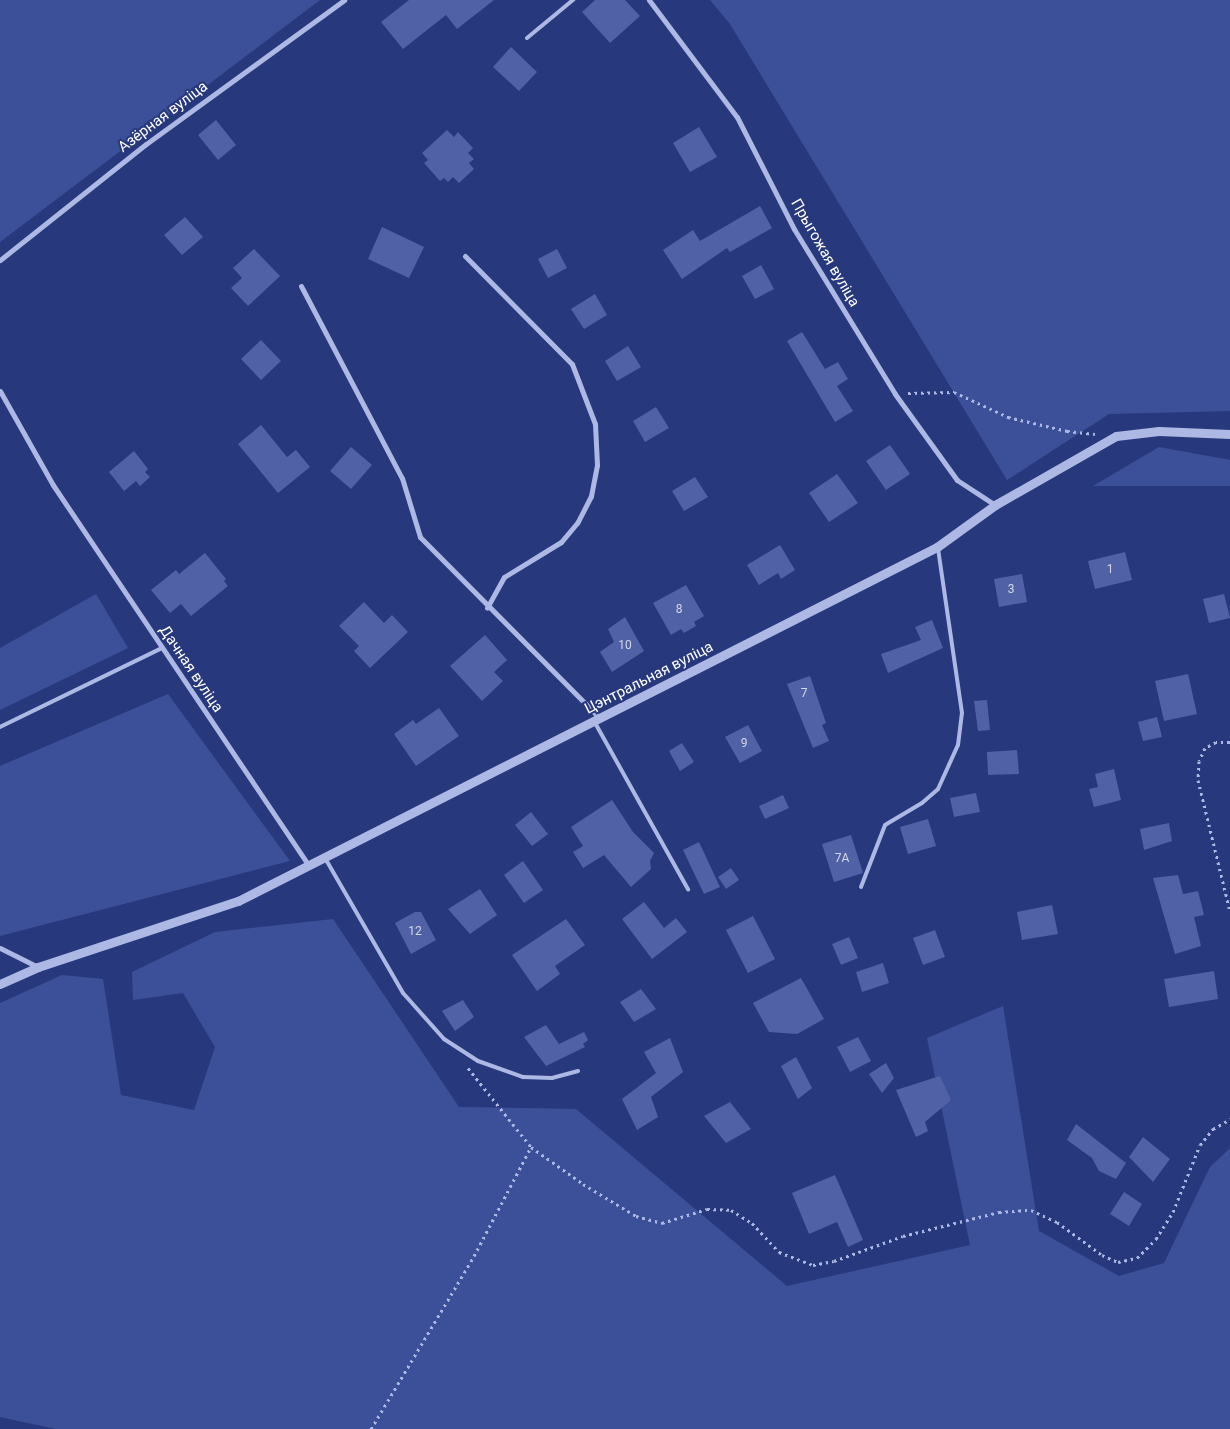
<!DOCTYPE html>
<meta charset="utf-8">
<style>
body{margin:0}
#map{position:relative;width:1230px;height:1429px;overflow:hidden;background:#28387d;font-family:Roboto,sans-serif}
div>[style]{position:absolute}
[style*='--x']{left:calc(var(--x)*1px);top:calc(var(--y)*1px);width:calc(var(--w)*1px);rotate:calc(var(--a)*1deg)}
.green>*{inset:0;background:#3c509a}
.building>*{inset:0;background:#5161a5}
.path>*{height:3px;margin-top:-1.5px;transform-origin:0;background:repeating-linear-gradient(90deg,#adb9e4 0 2.5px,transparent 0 6.5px)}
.service>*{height:4px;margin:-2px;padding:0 2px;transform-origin:2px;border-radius:2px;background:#adb9e4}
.minor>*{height:5px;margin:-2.5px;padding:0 2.5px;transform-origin:2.5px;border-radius:2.5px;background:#adb9e4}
.tertiary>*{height:9px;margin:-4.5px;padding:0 4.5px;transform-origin:4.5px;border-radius:4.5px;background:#adb9e4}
span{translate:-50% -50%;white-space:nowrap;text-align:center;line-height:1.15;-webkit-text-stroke:4px #28387d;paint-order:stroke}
.number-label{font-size:12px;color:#d4d8e8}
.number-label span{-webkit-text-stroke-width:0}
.street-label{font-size:15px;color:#fff}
</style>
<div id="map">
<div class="green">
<div style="clip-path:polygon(0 0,320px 0,0 242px)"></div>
<div style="clip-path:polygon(710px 0,1230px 0,1230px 411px,1109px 414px,1007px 480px,730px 24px)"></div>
<div style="clip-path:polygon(1159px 447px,1230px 460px,1230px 486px,1093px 486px)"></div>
<div style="clip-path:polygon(96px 594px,128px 648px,0 710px,0 648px)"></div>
<div style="clip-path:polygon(168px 694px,290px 861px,0 936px,0 766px)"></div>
<div style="clip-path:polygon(333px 919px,459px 1107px,576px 1109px,787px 1286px,970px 1245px,927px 1038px,1003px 1006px,1039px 1231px,1119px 1276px,1164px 1263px,1210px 1167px,1230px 1148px,1230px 1429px,56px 1429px,0 1417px,0 1003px,62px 975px,103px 979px,121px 1095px,194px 1110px,215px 1047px,183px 993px,133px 1000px,132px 972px,215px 932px)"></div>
</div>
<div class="building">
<div style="clip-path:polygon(409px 0,494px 0,457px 29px,446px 15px,403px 49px,381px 22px)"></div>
<div style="clip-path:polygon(595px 0,625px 0,640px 16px,610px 43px,582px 12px)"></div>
<div style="clip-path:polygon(511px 47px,537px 72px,519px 91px,493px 67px)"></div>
<div style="clip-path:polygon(216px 120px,236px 145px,218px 160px,198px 135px)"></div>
<div style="clip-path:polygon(699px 127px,717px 157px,690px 172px,673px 143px)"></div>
<div style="clip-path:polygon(447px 130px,454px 137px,458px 132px,473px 148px,468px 153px,474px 159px,469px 163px,474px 169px,459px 183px,453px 177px,448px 182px,444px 178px,440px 181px,424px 163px,428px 160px,422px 153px)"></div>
<div style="clip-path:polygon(760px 206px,772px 228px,730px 252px,727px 248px,682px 279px,663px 250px,693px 230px,700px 241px)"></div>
<div style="clip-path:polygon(185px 217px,203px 237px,182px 255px,164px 235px)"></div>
<div style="clip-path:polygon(382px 227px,424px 247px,409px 278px,368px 259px)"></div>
<div style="clip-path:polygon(254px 249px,280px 276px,248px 306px,231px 288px,242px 278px,233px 268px)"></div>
<div style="clip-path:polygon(557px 249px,567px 268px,548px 278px,538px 259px)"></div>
<div style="clip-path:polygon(761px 265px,774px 289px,755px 299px,742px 276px)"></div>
<div style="clip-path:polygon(595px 294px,607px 315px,584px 329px,571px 309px)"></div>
<div style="clip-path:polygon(802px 332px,825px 369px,838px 362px,848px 379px,837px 386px,853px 411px,835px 422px,787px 341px)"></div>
<div style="clip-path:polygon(261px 340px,281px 361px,261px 380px,241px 359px)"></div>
<div style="clip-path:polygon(628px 346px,641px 367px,617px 381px,605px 361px)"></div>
<div style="clip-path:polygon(656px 407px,669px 428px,645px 442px,633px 421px)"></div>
<div style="clip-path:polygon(261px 425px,287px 457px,296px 450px,310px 467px,278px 493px,238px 444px)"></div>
<div style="clip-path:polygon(890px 445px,910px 474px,886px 490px,866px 461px)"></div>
<div style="clip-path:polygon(351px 447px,372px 465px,351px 489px,330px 471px)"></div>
<div style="clip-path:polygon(134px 451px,148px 469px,145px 472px,150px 477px,140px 486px,136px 481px,124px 491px,109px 472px)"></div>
<div style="clip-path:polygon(837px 474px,858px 503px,829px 522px,809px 493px)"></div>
<div style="clip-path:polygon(695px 477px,708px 497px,684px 511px,672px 491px)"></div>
<div style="clip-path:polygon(780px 545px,795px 570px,781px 579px,778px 573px,759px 585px,747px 565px)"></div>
<div style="clip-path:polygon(1125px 552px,1132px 580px,1095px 589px,1088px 561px)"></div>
<div style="clip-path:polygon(205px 553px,226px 579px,224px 581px,228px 586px,191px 616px,181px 604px,170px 613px,151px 590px,176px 570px,179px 574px)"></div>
<div style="clip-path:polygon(1022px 574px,1027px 602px,999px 607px,994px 579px)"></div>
<div style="clip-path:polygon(686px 585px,704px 616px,694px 622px,696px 626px,684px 633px,681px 629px,671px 635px,653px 603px)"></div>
<div style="clip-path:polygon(1224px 594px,1230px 618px,1209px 623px,1203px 599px)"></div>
<div style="clip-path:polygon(364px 602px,384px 623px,392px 615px,408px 632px,370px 668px,354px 651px,359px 646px,339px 626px)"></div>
<div style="clip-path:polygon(625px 617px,644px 651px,612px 672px,600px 652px,614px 642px,608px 629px)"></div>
<div style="clip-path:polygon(932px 620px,943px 648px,888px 673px,881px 654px,921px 640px,915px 627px)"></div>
<div style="clip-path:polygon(485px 635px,507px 660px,494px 672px,503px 681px,482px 701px,450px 666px)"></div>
<div style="clip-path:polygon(1188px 674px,1197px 714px,1164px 721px,1155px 681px)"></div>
<div style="clip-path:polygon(810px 676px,826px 723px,822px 725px,829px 741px,813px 748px,787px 684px)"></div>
<div style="clip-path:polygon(987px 700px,990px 730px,978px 731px,974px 701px)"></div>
<div style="clip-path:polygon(439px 708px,459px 736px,416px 766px,394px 734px,413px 720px,416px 724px)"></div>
<div style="clip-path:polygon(1157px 717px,1162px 737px,1143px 741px,1138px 722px)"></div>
<div style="clip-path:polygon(748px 725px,762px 751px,740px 763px,725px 737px)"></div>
<div style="clip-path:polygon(682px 743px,694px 762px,680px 771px,669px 751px)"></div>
<div style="clip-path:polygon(1017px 750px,1019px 774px,988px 775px,987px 752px)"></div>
<div style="clip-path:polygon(1114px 769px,1121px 800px,1094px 807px,1089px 789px,1098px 787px,1095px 774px)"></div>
<div style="clip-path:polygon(976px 793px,980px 812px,954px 817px,950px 798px)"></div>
<div style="clip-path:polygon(783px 795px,789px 808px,765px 819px,759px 806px)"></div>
<div style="clip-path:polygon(612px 800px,633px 832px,654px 853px,650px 861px,651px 869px,631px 887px,604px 855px,583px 868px,573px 852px,583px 846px,571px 827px)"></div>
<div style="clip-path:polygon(531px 812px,548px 834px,532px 846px,515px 825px)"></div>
<div style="clip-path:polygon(928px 819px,936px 846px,908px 854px,900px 827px)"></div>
<div style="clip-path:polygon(1169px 823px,1172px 841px,1144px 850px,1140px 829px)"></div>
<div style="clip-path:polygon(851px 835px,863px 873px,834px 882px,822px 844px)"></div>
<div style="clip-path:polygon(699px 842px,720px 887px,704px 894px,683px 850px)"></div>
<div style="clip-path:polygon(523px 861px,543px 890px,524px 903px,504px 875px)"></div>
<div style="clip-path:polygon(731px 868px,739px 880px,726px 889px,718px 877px)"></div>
<div style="clip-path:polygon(1178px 875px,1183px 894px,1198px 891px,1204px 915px,1194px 917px,1201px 946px,1175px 954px,1153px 878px)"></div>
<div style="clip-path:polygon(480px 889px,497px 915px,470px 934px,448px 909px)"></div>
<div style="clip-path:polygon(644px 902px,664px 928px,676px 918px,687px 932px,652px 959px,622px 919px)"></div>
<div style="clip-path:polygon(1052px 905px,1058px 934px,1022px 940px,1017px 912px)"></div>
<div style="clip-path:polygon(415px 912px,421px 912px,436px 940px,411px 954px,395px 923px)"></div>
<div style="clip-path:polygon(753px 916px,775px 959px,748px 973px,726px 930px)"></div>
<div style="clip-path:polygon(566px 919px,585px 945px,555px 966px,560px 974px,537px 991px,512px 955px)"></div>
<div style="clip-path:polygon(935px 930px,945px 957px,923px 965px,913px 938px)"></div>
<div style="clip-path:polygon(849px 937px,858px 958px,841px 965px,832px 944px)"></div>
<div style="clip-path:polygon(883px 963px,889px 983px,862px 992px,856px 972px)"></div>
<div style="clip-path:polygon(1214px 971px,1218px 999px,1169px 1007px,1164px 979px)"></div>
<div style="clip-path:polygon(801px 978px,824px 1019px,797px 1034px,769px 1032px,753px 1003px)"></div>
<div style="clip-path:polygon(641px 989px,656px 1009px,634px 1022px,620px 1002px)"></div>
<div style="clip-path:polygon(463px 1000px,474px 1017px,455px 1031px,442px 1011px)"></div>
<div style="clip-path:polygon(546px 1025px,559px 1044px,584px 1032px,588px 1040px,583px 1044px,585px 1047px,546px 1066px,524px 1037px)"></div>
<div style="clip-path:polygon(858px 1037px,871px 1061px,850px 1072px,837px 1047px)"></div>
<div style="clip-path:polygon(670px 1038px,683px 1072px,651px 1097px,658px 1117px,637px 1130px,622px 1099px,656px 1073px,644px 1052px)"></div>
<div style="clip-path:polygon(796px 1057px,812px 1088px,798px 1099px,781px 1066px)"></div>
<div style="clip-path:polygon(886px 1063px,894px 1078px,882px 1093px,869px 1074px)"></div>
<div style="clip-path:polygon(940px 1076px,951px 1100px,925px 1122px,928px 1131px,916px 1137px,896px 1090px)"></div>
<div style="clip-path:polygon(730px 1102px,751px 1129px,726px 1143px,704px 1116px)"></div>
<div style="clip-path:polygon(1076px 1124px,1126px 1163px,1116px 1179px,1099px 1171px,1092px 1158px,1067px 1140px)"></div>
<div style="clip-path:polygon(1143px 1137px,1170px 1159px,1153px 1182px,1129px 1157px)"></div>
<div style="clip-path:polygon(835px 1175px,863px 1240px,848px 1247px,837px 1222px,809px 1234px,792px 1193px)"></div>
<div style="clip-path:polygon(1124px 1192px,1142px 1204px,1129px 1226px,1110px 1214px)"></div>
</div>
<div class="path">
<div style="--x:908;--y:393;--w:46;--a:-1.2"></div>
<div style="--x:954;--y:392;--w:60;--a:24.8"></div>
<div style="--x:1008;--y:417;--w:61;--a:13.3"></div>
<div style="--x:1067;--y:431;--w:28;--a:6"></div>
<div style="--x:1230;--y:742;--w:14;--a:180"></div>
<div style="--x:1216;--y:742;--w:13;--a:151"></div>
<div style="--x:1205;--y:748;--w:14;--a:115"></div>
<div style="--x:1199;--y:761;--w:19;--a:93"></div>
<div style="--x:1198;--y:780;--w:135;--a:76.3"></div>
<div style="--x:468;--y:1068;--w:101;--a:51.4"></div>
<div style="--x:531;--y:1147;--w:64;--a:35.4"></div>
<div style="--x:583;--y:1184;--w:62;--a:31.1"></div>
<div style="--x:636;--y:1216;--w:27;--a:15"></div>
<div style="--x:662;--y:1223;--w:47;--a:-17.3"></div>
<div style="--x:707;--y:1209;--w:24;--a:2"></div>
<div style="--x:731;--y:1210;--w:25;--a:32"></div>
<div style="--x:752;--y:1223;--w:40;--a:47"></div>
<div style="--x:779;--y:1252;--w:36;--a:21"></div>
<div style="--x:813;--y:1265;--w:21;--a:-11"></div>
<div style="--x:834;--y:1261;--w:73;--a:-19.9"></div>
<div style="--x:903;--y:1236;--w:99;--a:-14"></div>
<div style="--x:999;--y:1212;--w:32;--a:-4"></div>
<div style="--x:1031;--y:1210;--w:29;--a:25"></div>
<div style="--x:1057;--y:1222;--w:56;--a:36.3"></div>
<div style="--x:1102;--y:1255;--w:17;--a:24"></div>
<div style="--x:1118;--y:1262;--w:19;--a:-12"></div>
<div style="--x:1137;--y:1258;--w:27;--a:-45"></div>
<div style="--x:1156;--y:1239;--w:32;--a:-58"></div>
<div style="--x:1173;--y:1212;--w:72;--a:-68.1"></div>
<div style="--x:1200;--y:1145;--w:21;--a:-51"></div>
<div style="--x:1213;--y:1129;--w:20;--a:-30"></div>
<div style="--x:371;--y:1429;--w:201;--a:-59.2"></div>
<div style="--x:474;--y:1256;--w:123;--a:-62.4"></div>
</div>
<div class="service">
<div style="--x:527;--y:38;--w:60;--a:-39.6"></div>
<div style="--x:594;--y:721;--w:193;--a:60.8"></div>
<div style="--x:0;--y:727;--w:180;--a:-26"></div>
<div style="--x:325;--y:858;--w:156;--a:60"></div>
<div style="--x:403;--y:993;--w:62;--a:48.3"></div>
<div style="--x:444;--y:1039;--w:40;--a:32.9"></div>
<div style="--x:478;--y:1061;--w:48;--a:19.6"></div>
<div style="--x:523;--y:1077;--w:29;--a:2"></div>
<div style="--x:552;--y:1078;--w:27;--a:-15"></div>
<div style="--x:861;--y:887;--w:66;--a:-68.8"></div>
<div style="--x:885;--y:825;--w:43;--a:-30.7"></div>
<div style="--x:922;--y:803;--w:21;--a:-41"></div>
<div style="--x:938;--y:789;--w:48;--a:-65.6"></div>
<div style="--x:958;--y:745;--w:32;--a:-83"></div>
<div style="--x:962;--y:713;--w:167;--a:-98.3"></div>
</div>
<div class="minor">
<div style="--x:649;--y:0;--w:146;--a:53.1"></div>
<div style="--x:737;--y:117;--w:126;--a:63"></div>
<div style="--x:794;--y:229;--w:193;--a:58.5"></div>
<div style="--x:895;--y:394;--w:106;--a:54.2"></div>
<div style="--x:957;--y:480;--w:45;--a:33.3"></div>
<div style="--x:465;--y:256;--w:152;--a:45.3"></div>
<div style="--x:572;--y:364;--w:64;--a:69"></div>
<div style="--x:595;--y:424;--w:41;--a:87.2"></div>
<div style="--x:597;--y:465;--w:32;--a:101"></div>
<div style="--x:591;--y:496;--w:30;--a:117"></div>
<div style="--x:577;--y:523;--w:25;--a:130"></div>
<div style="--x:561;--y:542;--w:67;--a:148.4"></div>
<div style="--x:504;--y:577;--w:35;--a:119"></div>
<div style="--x:0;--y:260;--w:186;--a:-38.5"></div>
<div style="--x:146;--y:144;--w:245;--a:-36"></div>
<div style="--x:301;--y:286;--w:217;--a:62.3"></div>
<div style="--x:402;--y:478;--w:62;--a:73"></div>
<div style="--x:420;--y:537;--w:255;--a:45.2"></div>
<div style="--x:0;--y:391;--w:108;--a:60.6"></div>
<div style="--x:53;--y:485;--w:459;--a:56.1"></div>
<div style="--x:0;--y:948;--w:42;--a:26.6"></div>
</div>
<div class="tertiary">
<div style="--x:0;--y:984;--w:42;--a:-24.1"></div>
<div style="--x:38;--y:967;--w:211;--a:-18.3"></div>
<div style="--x:238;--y:901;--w:784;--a:-26.86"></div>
<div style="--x:937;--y:547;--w:72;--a:-35.9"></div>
<div style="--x:995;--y:505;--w:139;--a:-29.7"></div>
<div style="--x:1116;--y:436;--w:43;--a:-6.6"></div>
<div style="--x:1159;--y:431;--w:71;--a:2.4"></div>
</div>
<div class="number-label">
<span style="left:1110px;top:570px">1</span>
<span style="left:1011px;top:590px">3</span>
<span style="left:679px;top:610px">8</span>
<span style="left:625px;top:646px">10</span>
<span style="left:804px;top:694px">7</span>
<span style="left:744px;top:744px">9</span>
<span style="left:842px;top:859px">7А</span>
<span style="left:415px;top:932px">12</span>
</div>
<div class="street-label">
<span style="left:163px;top:117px;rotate:-37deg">Азёрная вуліца</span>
<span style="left:825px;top:253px;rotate:60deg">Прыгожая вуліца</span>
<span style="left:191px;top:669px;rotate:56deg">Дачная вуліца</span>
<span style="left:649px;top:678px;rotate:-27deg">Цэнтральная вуліца</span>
</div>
</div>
